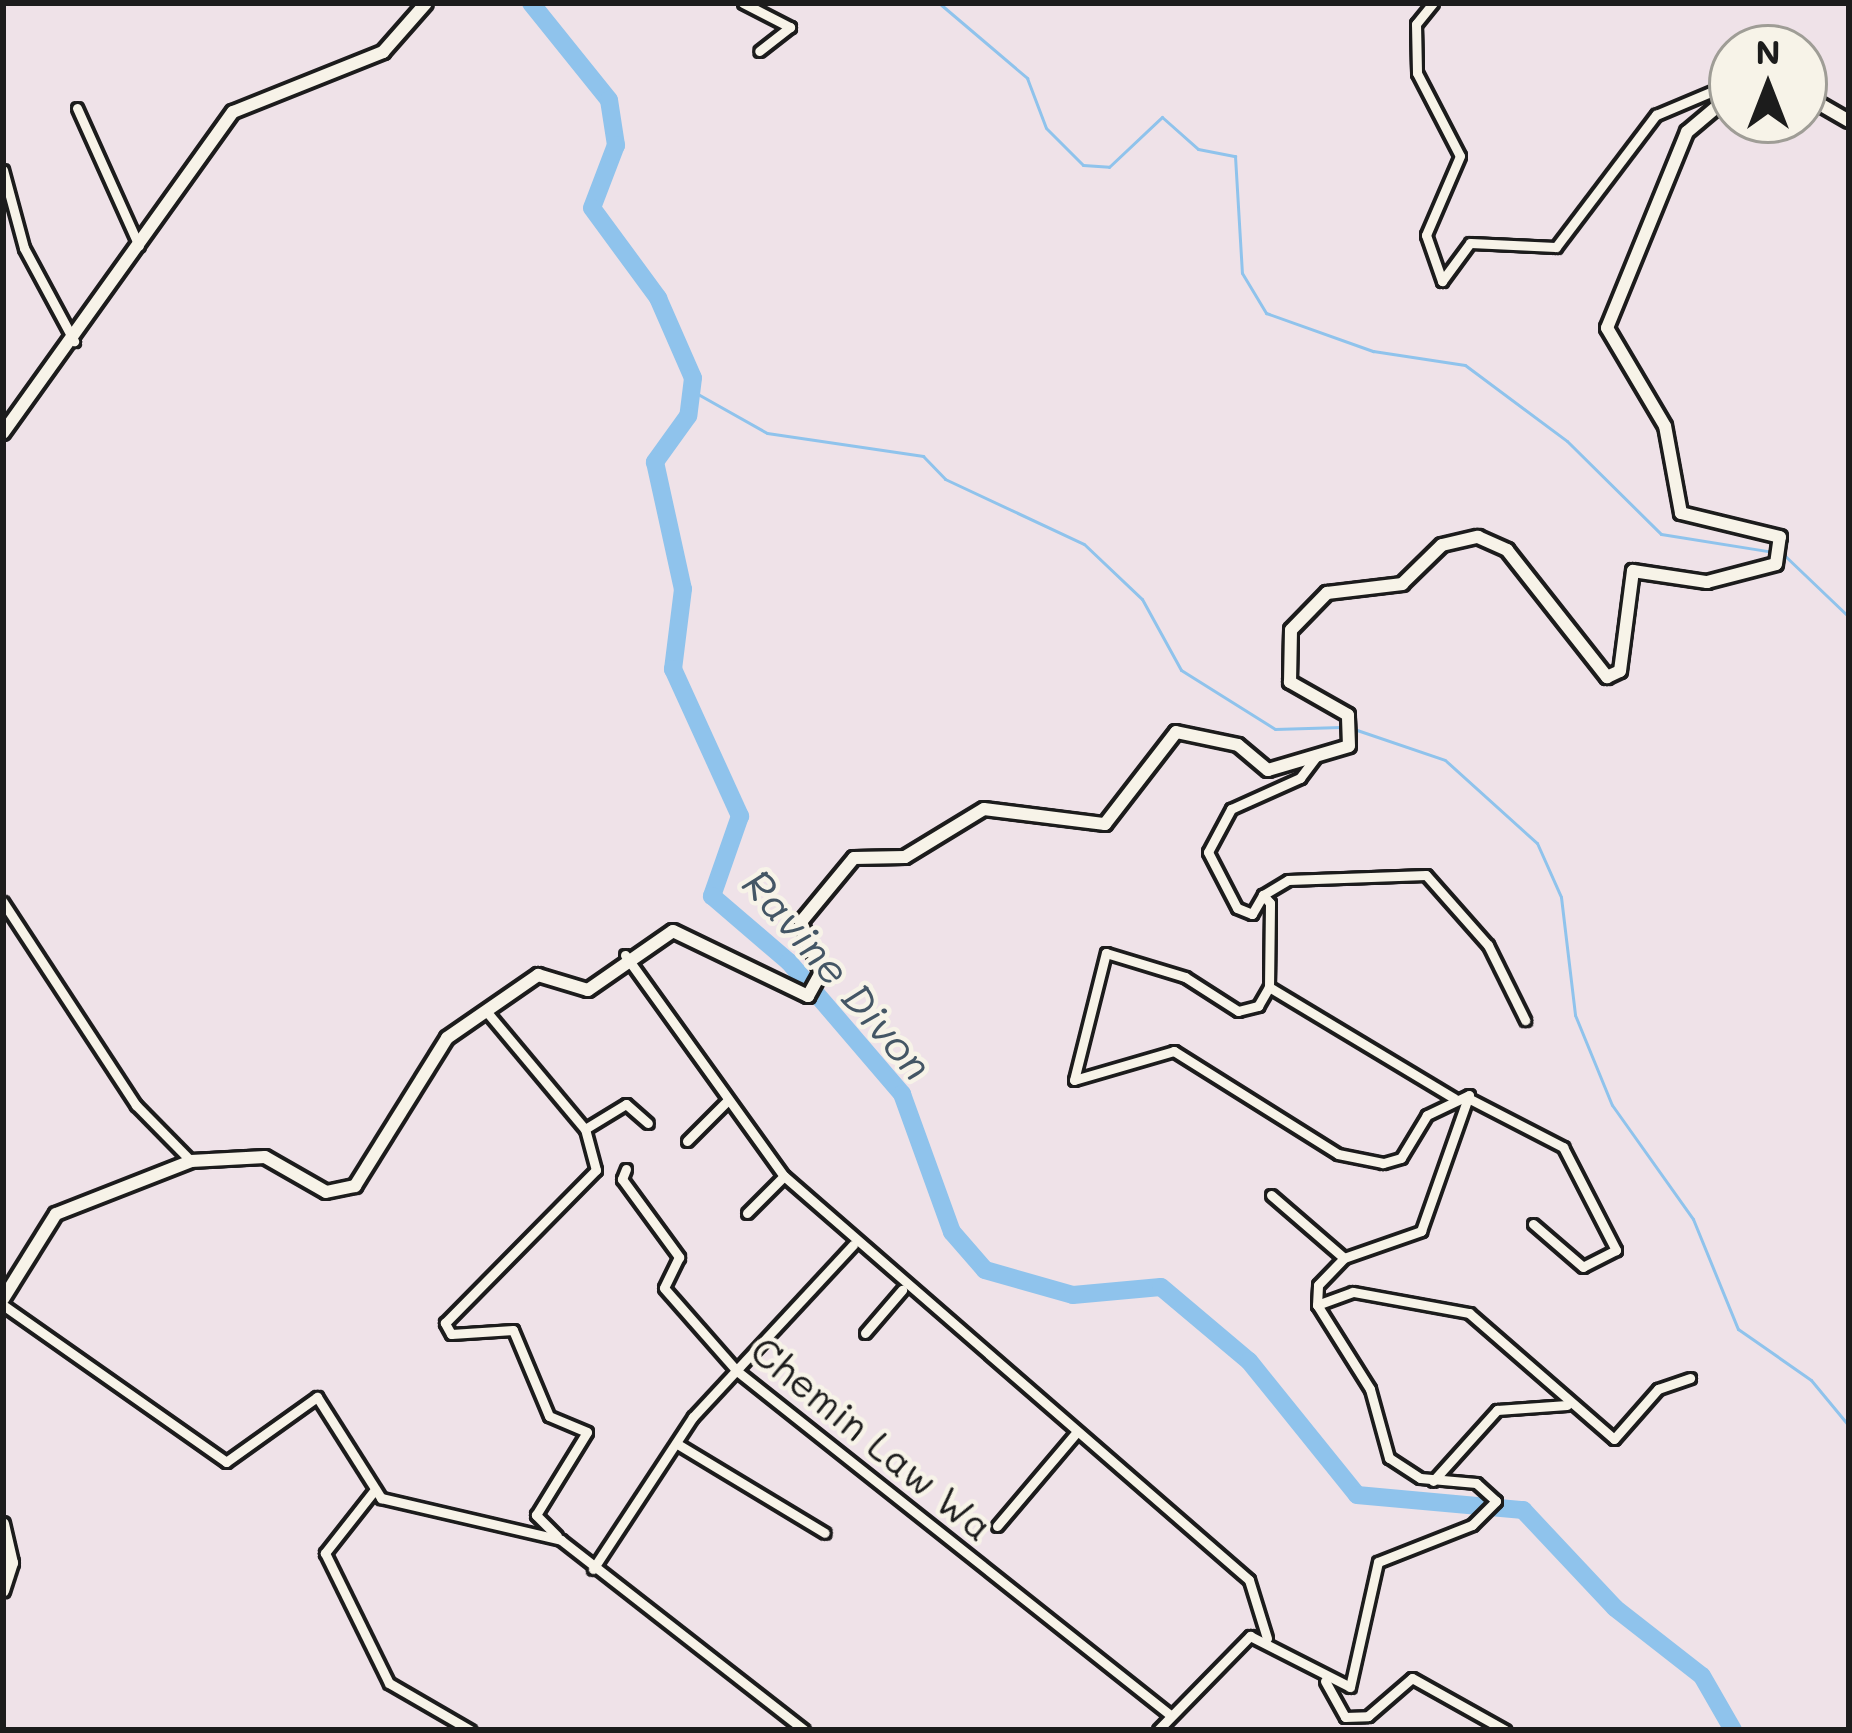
<!DOCTYPE html>
<style>
body{margin:0}
#map{position:relative;width:1852px;height:1733px;overflow:hidden;background:#efe2e8;font-family:Mali,sans-serif}
div>[style]{position:absolute}
[style*='--x']{left:calc(var(--x)*1px);top:calc(var(--y)*1px);width:calc(var(--w)*1px);rotate:calc(var(--a)*1deg)}
.stream>*{height:3px;margin:-1.5px;padding:0 1.5px;transform-origin:1.5px;border-radius:1.5px;background:#8fc3ec}
.river>*{height:18px;margin:-9px;padding:0 9px;transform-origin:9px;border-radius:9px;background:#8fc3ec}
.roads{filter:drop-shadow(3px 0 #1c1c1c) drop-shadow(-3px 0 #1c1c1c) drop-shadow(0 3px #1c1c1c) drop-shadow(0 -3px #1c1c1c)}
.street>*{height:9px;margin:-4.5px;padding:0 4.5px;transform-origin:4.5px;border-radius:4.5px;background:#f7f3e8}
.secondary>*{height:12px;margin:-6px;padding:0 6px;transform-origin:6px;border-radius:6px;background:#f7f3e8}
span{translate:-50% -50%;white-space:nowrap;text-align:center;line-height:1.15;-webkit-text-stroke:9px #f7f3e8;paint-order:stroke}
.street-label{font-size:39px;color:#1c1c1c}
.water-label{font-size:42px;color:#445665;font-style:italic}
.frame{position:absolute;inset:0;border:6px solid #1c1c1c;pointer-events:none}
.north{position:absolute;left:1708px;top:24px;width:120px;height:120px;box-sizing:border-box;background:#f7f3e8;border:3px solid #9f9d96;border-radius:50%;rotate:0deg;font-size:33px;font-weight:700;line-height:48px;text-align:center;color:#1c1c1c}
.north::after{content:'';display:block;margin:auto;width:42px;height:54px;background:#1c1c1c;clip-path:polygon(50% 0,100% 100%,50% 72%,0 100%)}
</style>
<div id="map">
<div class="stream">
<div style="--x:939;--y:3;--w:116;--a:40.4"></div>
<div style="--x:1027;--y:78;--w:53;--a:69.2"></div>
<div style="--x:1046;--y:128;--w:52;--a:45"></div>
<div style="--x:1083;--y:165;--w:26;--a:4"></div>
<div style="--x:1109;--y:167;--w:73;--a:-43.3"></div>
<div style="--x:1162;--y:117;--w:48;--a:41.6"></div>
<div style="--x:1198;--y:149;--w:38;--a:11"></div>
<div style="--x:1235;--y:156;--w:117;--a:86.6"></div>
<div style="--x:1242;--y:273;--w:47;--a:59"></div>
<div style="--x:1266;--y:313;--w:114;--a:19.6"></div>
<div style="--x:1373;--y:351;--w:93;--a:8.7"></div>
<div style="--x:1465;--y:365;--w:127;--a:36.7"></div>
<div style="--x:1567;--y:441;--w:132;--a:44.7"></div>
<div style="--x:1661;--y:534;--w:113;--a:9.1"></div>
<div style="--x:696;--y:393;--w:81;--a:29.4"></div>
<div style="--x:767;--y:433;--w:158;--a:8.4"></div>
<div style="--x:923;--y:456;--w:32;--a:46"></div>
<div style="--x:945;--y:479;--w:153;--a:25.1"></div>
<div style="--x:1084;--y:544;--w:80;--a:43.5"></div>
<div style="--x:1142;--y:599;--w:81;--a:61.2"></div>
<div style="--x:1181;--y:670;--w:111;--a:32.1"></div>
<div style="--x:1275;--y:729;--w:66;--a:-1.7"></div>
<div style="--x:1782;--y:553;--w:93;--a:43.7"></div>
<div style="--x:1351;--y:728;--w:99;--a:18.8"></div>
<div style="--x:1445;--y:760;--w:124;--a:42.1"></div>
<div style="--x:1537;--y:843;--w:59;--a:66"></div>
<div style="--x:1561;--y:897;--w:119;--a:83.2"></div>
<div style="--x:1575;--y:1015;--w:97;--a:67.7"></div>
<div style="--x:1612;--y:1105;--w:140;--a:54.6"></div>
<div style="--x:1693;--y:1219;--w:119;--a:67.8"></div>
<div style="--x:1738;--y:1329;--w:89;--a:34.9"></div>
<div style="--x:1811;--y:1380;--w:60;--a:50.4"></div>
</div>
<div class="river">
<div style="--x:531;--y:3;--w:124;--a:51.2"></div>
<div style="--x:609;--y:100;--w:46;--a:81.2"></div>
<div style="--x:616;--y:145;--w:67;--a:110.9"></div>
<div style="--x:592;--y:208;--w:112;--a:53.7"></div>
<div style="--x:658;--y:298;--w:87;--a:66.4"></div>
<div style="--x:693;--y:378;--w:38;--a:97"></div>
<div style="--x:688;--y:416;--w:57;--a:125.7"></div>
<div style="--x:655;--y:462;--w:130;--a:77.6"></div>
<div style="--x:683;--y:589;--w:81;--a:97.1"></div>
<div style="--x:673;--y:669;--w:162;--a:65.5"></div>
<div style="--x:740;--y:816;--w:85;--a:109.3"></div>
<div style="--x:712;--y:896;--w:101;--a:40.6"></div>
<div style="--x:789;--y:962;--w:174;--a:49.4"></div>
<div style="--x:902;--y:1094;--w:147;--a:70.1"></div>
<div style="--x:952;--y:1232;--w:50;--a:49"></div>
<div style="--x:985;--y:1270;--w:91;--a:15.9"></div>
<div style="--x:1073;--y:1295;--w:88;--a:-5.2"></div>
<div style="--x:1161;--y:1287;--w:115;--a:40.1"></div>
<div style="--x:1249;--y:1361;--w:172;--a:51.1"></div>
<div style="--x:1357;--y:1495;--w:167;--a:5.2"></div>
<div style="--x:1523;--y:1510;--w:134;--a:46.8"></div>
<div style="--x:1615;--y:1608;--w:110;--a:38"></div>
<div style="--x:1702;--y:1676;--w:62;--a:60.1"></div>
</div>
<div class="roads">
<div class="street">
<div style="--x:743;--y:3;--w:53;--a:27.1"></div>
<div style="--x:790;--y:27;--w:39;--a:142"></div>
<div style="--x:1433;--y:3;--w:27;--a:129"></div>
<div style="--x:1416;--y:24;--w:49;--a:88.8"></div>
<div style="--x:1417;--y:73;--w:93;--a:62.6"></div>
<div style="--x:1460;--y:156;--w:86;--a:113.3"></div>
<div style="--x:1426;--y:235;--w:49;--a:70.8"></div>
<div style="--x:1442;--y:281;--w:47;--a:-53.6"></div>
<div style="--x:1470;--y:243;--w:86;--a:2.7"></div>
<div style="--x:1556;--y:247;--w:166;--a:-52.9"></div>
<div style="--x:1656;--y:115;--w:82;--a:-22.8"></div>
<div style="--x:77;--y:108;--w:151;--a:65.8"></div>
<div style="--x:3;--y:170;--w:81;--a:74.9"></div>
<div style="--x:24;--y:248;--w:106;--a:61.7"></div>
<div style="--x:1263;--y:895;--w:29;--a:-31"></div>
<div style="--x:1288;--y:880;--w:138;--a:-2.1"></div>
<div style="--x:1426;--y:875;--w:94;--a:48.5"></div>
<div style="--x:1488;--y:945;--w:84;--a:63.7"></div>
<div style="--x:3;--y:902;--w:243;--a:56.8"></div>
<div style="--x:136;--y:1105;--w:78;--a:45.5"></div>
<div style="--x:625;--y:955;--w:272;--a:54.3"></div>
<div style="--x:784;--y:1176;--w:616;--a:40.98"></div>
<div style="--x:1249;--y:1580;--w:61;--a:72.8"></div>
<div style="--x:1269;--y:987;--w:216;--a:31"></div>
<div style="--x:487;--y:1012;--w:153;--a:50.1"></div>
<div style="--x:1470;--y:1099;--w:105;--a:27.3"></div>
<div style="--x:1563;--y:1147;--w:116;--a:62.8"></div>
<div style="--x:1616;--y:1250;--w:37;--a:153"></div>
<div style="--x:1583;--y:1267;--w:66;--a:-139.3"></div>
<div style="--x:687;--y:1141;--w:58;--a:-45"></div>
<div style="--x:626;--y:1169;--w:11;--a:112"></div>
<div style="--x:622;--y:1179;--w:97;--a:53.8"></div>
<div style="--x:679;--y:1257;--w:34;--a:116"></div>
<div style="--x:664;--y:1288;--w:111;--a:48.7"></div>
<div style="--x:737;--y:1371;--w:552;--a:38.45"></div>
<div style="--x:1271;--y:1195;--w:96;--a:40.8"></div>
<div style="--x:747;--y:1213;--w:52;--a:-45"></div>
<div style="--x:3;--y:1305;--w:273;--a:35.1"></div>
<div style="--x:226;--y:1462;--w:112;--a:-35.5"></div>
<div style="--x:317;--y:1397;--w:120;--a:57.6"></div>
<div style="--x:381;--y:1498;--w:185;--a:13.1"></div>
<div style="--x:561;--y:1540;--w:308;--a:38"></div>
<div style="--x:1317;--y:1305;--w:38;--a:-20"></div>
<div style="--x:1353;--y:1292;--w:118;--a:10.3"></div>
<div style="--x:1469;--y:1313;--w:192;--a:41"></div>
<div style="--x:1614;--y:1439;--w:67;--a:-48.7"></div>
<div style="--x:1658;--y:1389;--w:34;--a:-19"></div>
<div style="--x:865;--y:1333;--w:57;--a:-49.3"></div>
<div style="--x:679;--y:1445;--w:170;--a:31.1"></div>
<div style="--x:1433;--y:1481;--w:96;--a:-48"></div>
<div style="--x:1497;--y:1410;--w:70;--a:-4.1"></div>
<div style="--x:373;--y:1492;--w:78;--a:128.2"></div>
<div style="--x:325;--y:1553;--w:145;--a:63.8"></div>
<div style="--x:389;--y:1683;--w:94;--a:30.1"></div>
<div style="--x:997;--y:1526;--w:121;--a:-49.7"></div>
<div style="--x:557;--y:1536;--w:30;--a:-135"></div>
<div style="--x:536;--y:1515;--w:97;--a:-58.4"></div>
<div style="--x:587;--y:1432;--w:41;--a:-157.2"></div>
<div style="--x:549;--y:1416;--w:93;--a:-112.7"></div>
<div style="--x:513;--y:1330;--w:62;--a:176.3"></div>
<div style="--x:451;--y:1334;--w:13;--a:-119"></div>
<div style="--x:445;--y:1323;--w:215;--a:-45.4"></div>
<div style="--x:596;--y:1170;--w:42;--a:-105"></div>
<div style="--x:585;--y:1129;--w:48;--a:-31.4"></div>
<div style="--x:626;--y:1104;--w:29;--a:41"></div>
<div style="--x:593;--y:1569;--w:182;--a:-56.7"></div>
<div style="--x:693;--y:1417;--w:235;--a:-47.1"></div>
<div style="--x:1325;--y:1681;--w:41;--a:60.9"></div>
<div style="--x:1345;--y:1717;--w:23;--a:-2"></div>
<div style="--x:1368;--y:1716;--w:58;--a:-40.8"></div>
<div style="--x:1412;--y:1678;--w:107;--a:29.2"></div>
<div style="--x:1158;--y:1730;--w:132;--a:-45.6"></div>
<div style="--x:1250;--y:1636;--w:112;--a:27"></div>
<div style="--x:1350;--y:1687;--w:128;--a:-77.4"></div>
<div style="--x:1378;--y:1562;--w:101;--a:-21.5"></div>
<div style="--x:1472;--y:1525;--w:34;--a:-45"></div>
<div style="--x:1496;--y:1501;--w:27;--a:-138"></div>
<div style="--x:1476;--y:1483;--w:56;--a:-174.9"></div>
<div style="--x:1420;--y:1478;--w:37;--a:-147"></div>
<div style="--x:1389;--y:1458;--w:72;--a:-105.4"></div>
<div style="--x:1370;--y:1389;--w:99;--a:-122.2"></div>
<div style="--x:1317;--y:1305;--w:20;--a:-87"></div>
<div style="--x:1318;--y:1285;--w:37;--a:-46"></div>
<div style="--x:1344;--y:1258;--w:82;--a:-19.3"></div>
<div style="--x:1421;--y:1231;--w:144;--a:-70.6"></div>
<div style="--x:1469;--y:1095;--w:47;--a:154.5"></div>
<div style="--x:1427;--y:1115;--w:50;--a:121.2"></div>
<div style="--x:1401;--y:1158;--w:19;--a:164"></div>
<div style="--x:1383;--y:1163;--w:46;--a:-168.7"></div>
<div style="--x:1338;--y:1154;--w:194;--a:-147.9"></div>
<div style="--x:1174;--y:1051;--w:104;--a:163.8"></div>
<div style="--x:1074;--y:1080;--w:131;--a:-75.9"></div>
<div style="--x:1106;--y:953;--w:83;--a:16.9"></div>
<div style="--x:1185;--y:977;--w:63;--a:32.7"></div>
<div style="--x:1238;--y:1011;--w:21;--a:-14"></div>
<div style="--x:1258;--y:1006;--w:22;--a:-60"></div>
<div style="--x:1269;--y:987;--w:84;--a:-89.3"></div>
<div style="--x:1270;--y:903;--w:11;--a:-131"></div>
<div style="--x:1263;--y:895;--w:22;--a:120"></div>
<div style="--x:1252;--y:914;--w:16;--a:-158"></div>
<div style="--x:1237;--y:908;--w:63;--a:-117.4"></div>
<div style="--x:1208;--y:852;--w:49;--a:-61.9"></div>
<div style="--x:1231;--y:809;--w:76;--a:-24.2"></div>
<div style="--x:1300;--y:778;--w:30;--a:-53"></div>
</div>
<div class="secondary">
<div style="--x:1804;--y:95;--w:52;--a:30"></div>
<div style="--x:3;--y:433;--w:395;--a:-54.4"></div>
<div style="--x:233;--y:112;--w:162;--a:-21.8"></div>
<div style="--x:383;--y:52;--w:65;--a:-48.7"></div>
<div style="--x:3;--y:1299;--w:100;--a:-58.1"></div>
<div style="--x:56;--y:1214;--w:145;--a:-21.4"></div>
<div style="--x:191;--y:1161;--w:74;--a:-3.1"></div>
<div style="--x:265;--y:1157;--w:70;--a:29.8"></div>
<div style="--x:326;--y:1192;--w:30;--a:-12"></div>
<div style="--x:355;--y:1186;--w:174;--a:-58.1"></div>
<div style="--x:447;--y:1038;--w:111;--a:-34.7"></div>
<div style="--x:538;--y:975;--w:52;--a:16.7"></div>
<div style="--x:588;--y:990;--w:103;--a:-34.8"></div>
<div style="--x:673;--y:931;--w:150;--a:25.7"></div>
<div style="--x:808;--y:996;--w:26;--a:-61"></div>
<div style="--x:821;--y:973;--w:55;--a:-111.4"></div>
<div style="--x:801;--y:922;--w:83;--a:-50.4"></div>
<div style="--x:854;--y:858;--w:51;--a:-1.1"></div>
<div style="--x:905;--y:857;--w:92;--a:-31.3"></div>
<div style="--x:984;--y:809;--w:122;--a:7.1"></div>
<div style="--x:1105;--y:824;--w:116;--a:-52.3"></div>
<div style="--x:1176;--y:732;--w:63;--a:11.8"></div>
<div style="--x:1238;--y:745;--w:39;--a:40"></div>
<div style="--x:1268;--y:770;--w:84;--a:-16.5"></div>
<div style="--x:1349;--y:746;--w:31;--a:-92"></div>
<div style="--x:1348;--y:715;--w:67;--a:-150.4"></div>
<div style="--x:1290;--y:682;--w:52;--a:-88.9"></div>
<div style="--x:1291;--y:630;--w:52;--a:-45.8"></div>
<div style="--x:1327;--y:593;--w:76;--a:-6.8"></div>
<div style="--x:1402;--y:584;--w:56;--a:-44.3"></div>
<div style="--x:1442;--y:545;--w:37;--a:-13"></div>
<div style="--x:1478;--y:537;--w:32;--a:24"></div>
<div style="--x:1507;--y:550;--w:162;--a:51.8"></div>
<div style="--x:1607;--y:677;--w:14;--a:-25"></div>
<div style="--x:1620;--y:671;--w:101;--a:-82.6"></div>
<div style="--x:1633;--y:571;--w:75;--a:8.5"></div>
<div style="--x:1707;--y:582;--w:71;--a:-14.6"></div>
<div style="--x:1776;--y:564;--w:27;--a:-82"></div>
<div style="--x:1780;--y:537;--w:102;--a:-166.4"></div>
<div style="--x:1681;--y:513;--w:88;--a:-100.4"></div>
<div style="--x:1665;--y:426;--w:114;--a:-120.6"></div>
<div style="--x:1607;--y:328;--w:212;--a:-67.8"></div>
<div style="--x:1687;--y:132;--w:59;--a:-40.2"></div>
<div style="--x:3;--y:1524;--w:40;--a:77"></div>
<div style="--x:12;--y:1563;--w:29;--a:108"></div>
</div>
</div>
<div class="street-label">
<span style="left:872px;top:1438px;rotate:39deg">Chemin Law Wa</span>
</div>
<div class="water-label">
<span style="left:838px;top:974px;rotate:49deg">Ravine Divon</span>
</div>
<div class="frame"></div>
<div class="north">N</div>
</div>
